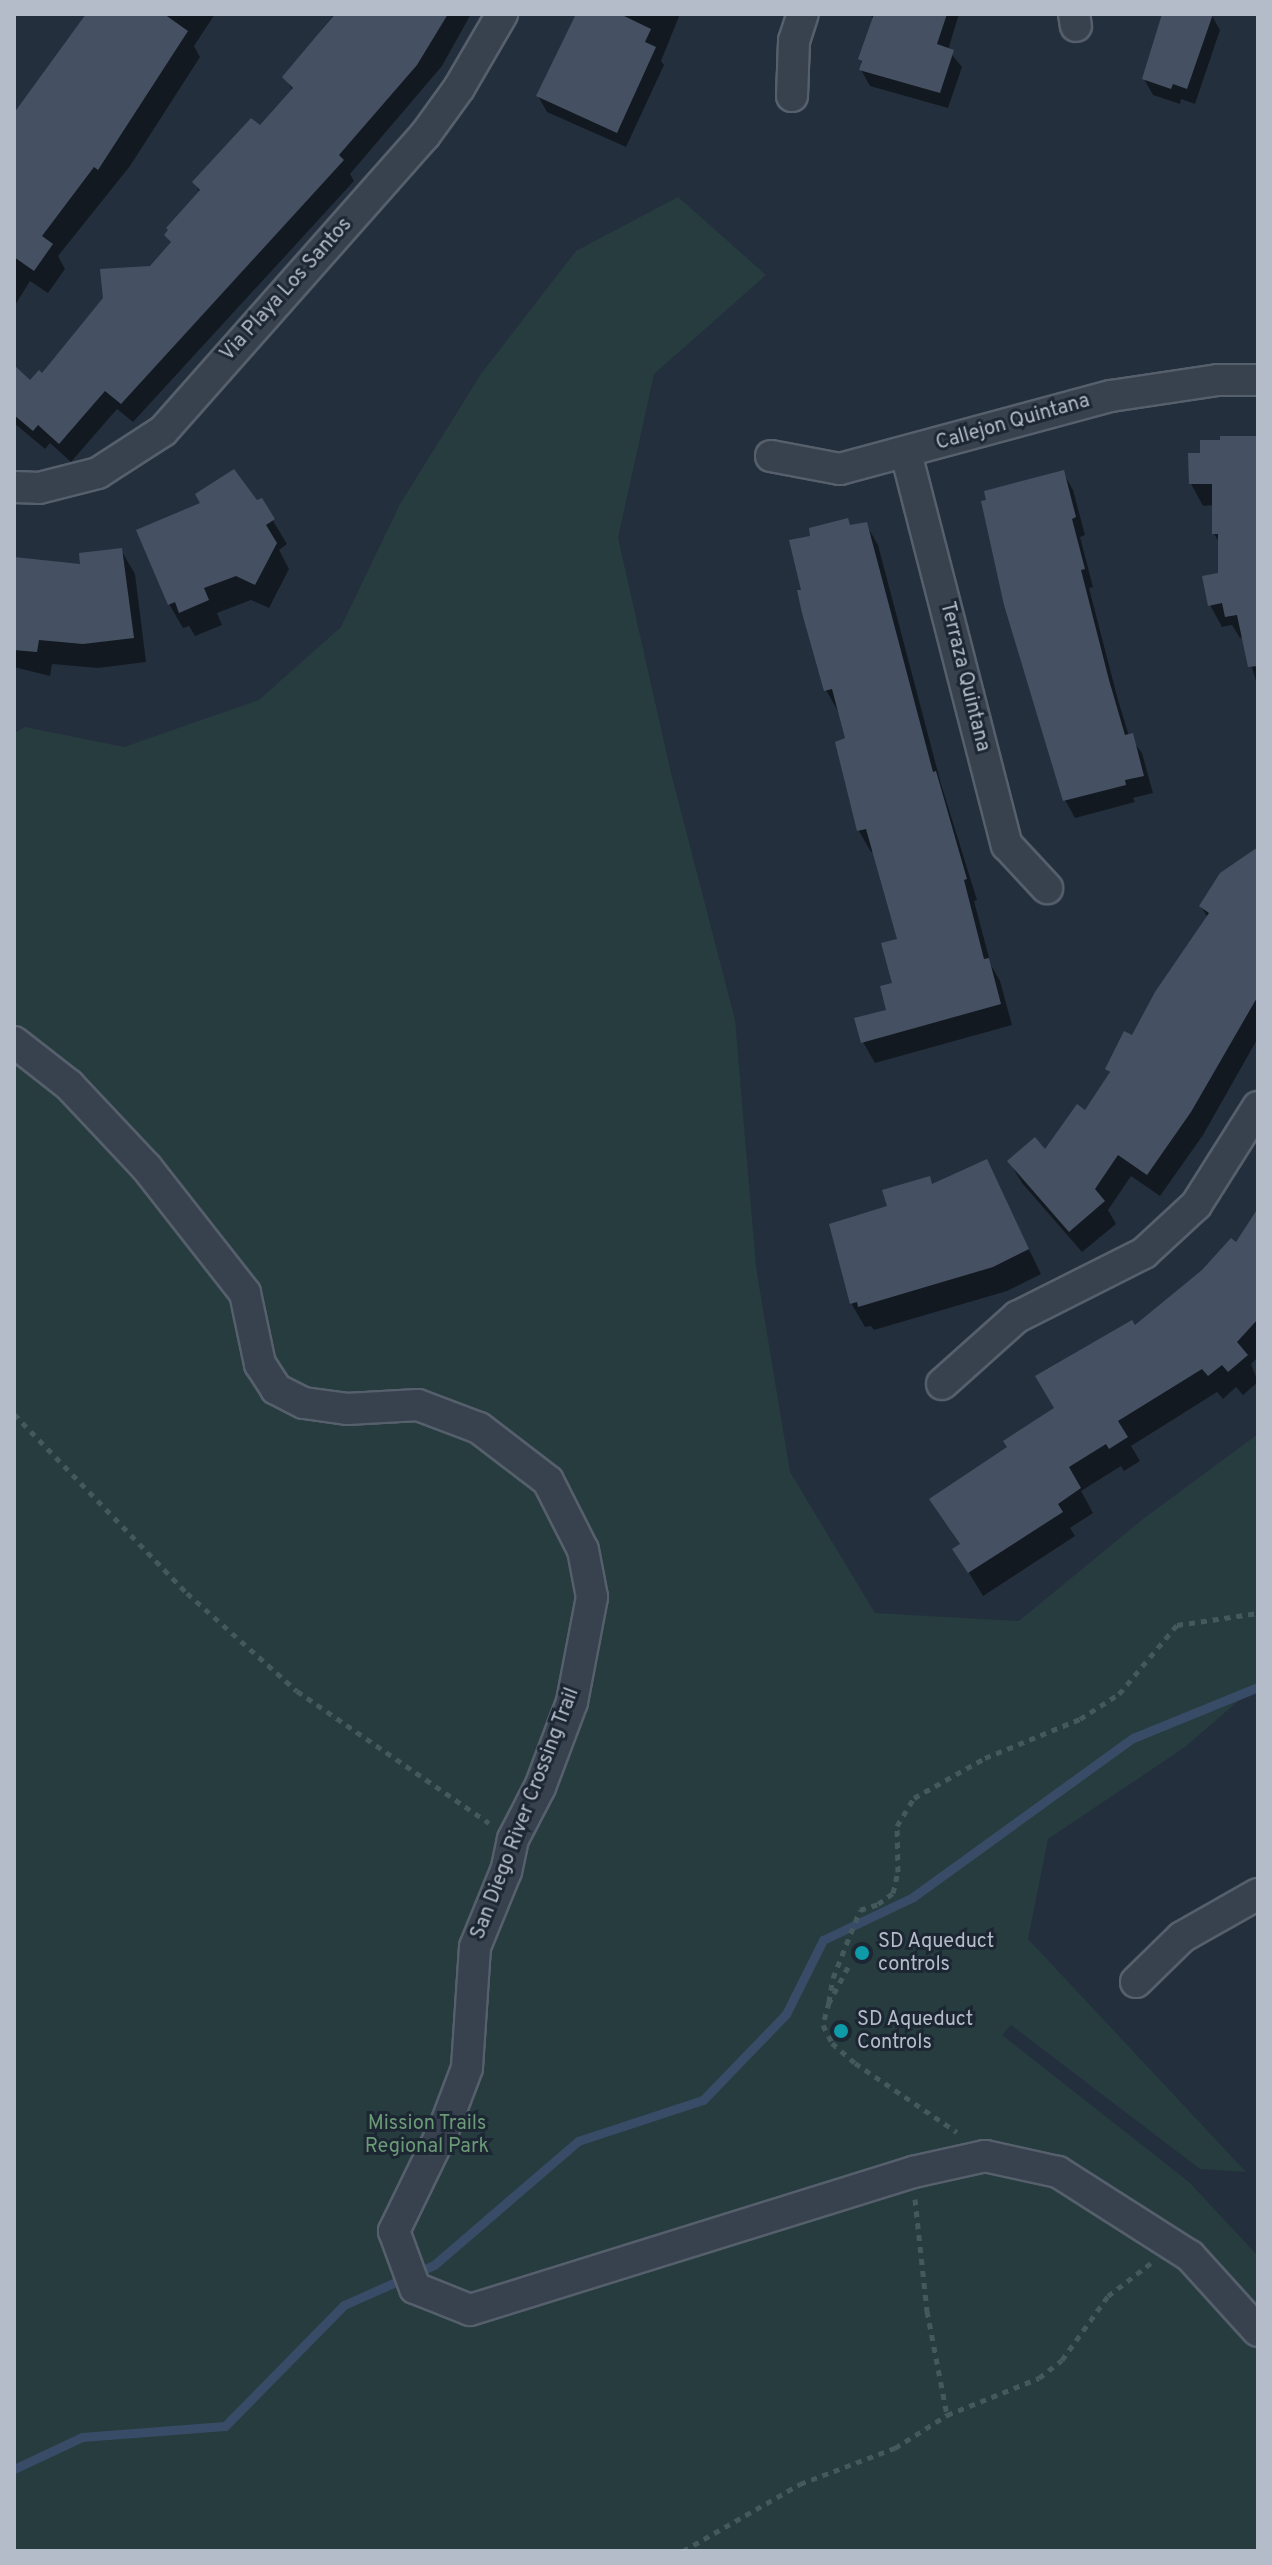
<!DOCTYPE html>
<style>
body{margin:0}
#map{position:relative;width:1272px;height:2565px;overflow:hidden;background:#242f3e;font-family:Overpass,sans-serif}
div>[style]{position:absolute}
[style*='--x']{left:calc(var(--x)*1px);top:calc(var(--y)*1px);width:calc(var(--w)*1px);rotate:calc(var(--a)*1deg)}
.green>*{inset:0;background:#263c3f}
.shadow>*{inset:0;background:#0007}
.stream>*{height:9px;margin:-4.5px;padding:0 4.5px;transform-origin:4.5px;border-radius:4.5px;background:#394c67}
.building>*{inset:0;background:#455162}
.path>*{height:5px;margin-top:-2.5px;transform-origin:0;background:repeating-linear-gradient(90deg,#44595c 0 6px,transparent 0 12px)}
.roads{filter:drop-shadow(2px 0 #565f6c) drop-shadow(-2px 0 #565f6c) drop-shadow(0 2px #565f6c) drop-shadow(0 -2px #565f6c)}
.minor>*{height:30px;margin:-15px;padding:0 15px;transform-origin:15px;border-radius:15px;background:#38414e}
.dots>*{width:22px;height:22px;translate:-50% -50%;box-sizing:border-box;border:4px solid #1d2633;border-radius:50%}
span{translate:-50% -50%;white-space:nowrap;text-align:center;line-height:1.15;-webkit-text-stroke:6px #1d2633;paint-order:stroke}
.street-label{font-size:20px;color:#b4bcc9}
.poi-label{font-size:20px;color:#b4bcc9}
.left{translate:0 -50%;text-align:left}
.park-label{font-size:20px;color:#6b9a76}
.frame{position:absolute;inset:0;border:16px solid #b4bcc9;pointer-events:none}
</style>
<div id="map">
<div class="green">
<div style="clip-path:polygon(678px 197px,766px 275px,654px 374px,618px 538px,671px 773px,735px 1020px,756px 1267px,790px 1472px,875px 1613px,1019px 1621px,1143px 1519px,1258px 1434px,1258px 1684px,1185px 1747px,1048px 1839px,1028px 1939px,1246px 2172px,1200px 2169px,1011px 2025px,1002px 2035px,1189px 2182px,1258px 2256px,1258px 2551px,14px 2551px,14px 733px,25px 727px,124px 747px,259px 700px,341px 627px,400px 504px,481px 374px,576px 251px)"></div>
</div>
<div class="shadow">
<div style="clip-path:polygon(86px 14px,215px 14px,194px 46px,200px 57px,130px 166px,58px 256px,65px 269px,48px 293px,30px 281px,14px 307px,14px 123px)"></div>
<div style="clip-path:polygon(334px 14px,471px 14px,442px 66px,350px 174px,354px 181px,133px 422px,117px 409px,71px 462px,50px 443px,45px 449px,14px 423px,14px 372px,31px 382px,42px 376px,151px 268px,172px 244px,166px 235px,200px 193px,194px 182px,260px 128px,293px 91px,285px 77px)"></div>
<div style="clip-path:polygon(578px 14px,680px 14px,661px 61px,664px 65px,626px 147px,547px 112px,538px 96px)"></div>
<div style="clip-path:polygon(869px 14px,959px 14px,948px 50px,962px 67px,948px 108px,870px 86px,861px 70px,861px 59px,874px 19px)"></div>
<div style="clip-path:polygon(1165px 14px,1211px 14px,1220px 30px,1195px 104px,1181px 99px,1180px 104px,1153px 95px,1144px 79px)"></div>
<div style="clip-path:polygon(1258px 439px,1258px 688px,1243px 637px,1240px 638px,1232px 625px,1222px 627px,1210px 605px,1220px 575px,1220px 543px,1214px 534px,1214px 505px,1203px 506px,1191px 484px,1202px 455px)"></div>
<div style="clip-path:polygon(1063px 472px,1073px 490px,1085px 535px,1080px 537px,1093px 587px,1089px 588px,1118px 700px,1129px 736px,1142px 753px,1153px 793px,1133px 798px,1135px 802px,1075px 818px,1065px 800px)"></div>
<div style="clip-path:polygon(261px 501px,287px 544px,279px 550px,289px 569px,269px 608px,251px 600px,217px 613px,222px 625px,195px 636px,189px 626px,183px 628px,169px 604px)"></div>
<div style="clip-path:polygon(866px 524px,878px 545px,941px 784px,977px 900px,974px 901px,991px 965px,1000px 981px,1012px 1025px,875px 1063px,863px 1042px,889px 1011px,899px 941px,874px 851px,871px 852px,859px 831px,847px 739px,838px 711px,826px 690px,851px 527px)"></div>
<div style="clip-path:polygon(121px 550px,135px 574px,146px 662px,98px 668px,52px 664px,50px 676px,14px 667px,14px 559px,83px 566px)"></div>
<div style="clip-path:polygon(1258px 846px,1258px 1038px,1203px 1135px,1160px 1196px,1131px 1176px,1108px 1210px,1116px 1224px,1082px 1252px,1022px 1183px,1009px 1161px,1045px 1152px,1086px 1112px,1110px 1074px,1107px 1069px,1133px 1038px,1208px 918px,1201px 906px)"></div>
<div style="clip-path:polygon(986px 1161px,1041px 1274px,1007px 1291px,874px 1330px,871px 1326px,865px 1327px,851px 1303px,890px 1208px,929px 1179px,933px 1186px)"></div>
<div style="clip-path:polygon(1258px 1212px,1258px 1357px,1251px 1364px,1258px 1382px,1243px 1395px,1236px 1387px,1223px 1399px,1217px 1392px,1131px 1446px,1140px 1461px,1124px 1471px,1121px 1466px,1081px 1491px,1093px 1513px,1070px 1528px,1075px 1536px,983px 1596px,955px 1550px,961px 1546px,931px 1499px,1010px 1448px,1056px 1409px,1135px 1328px,1236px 1245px)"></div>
</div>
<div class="stream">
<div style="--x:14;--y:2469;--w:75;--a:-25.2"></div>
<div style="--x:82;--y:2437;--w:143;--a:-4.4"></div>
<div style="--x:225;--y:2426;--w:170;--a:-45.5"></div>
<div style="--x:344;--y:2305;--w:98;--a:-24"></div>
<div style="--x:434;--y:2265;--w:190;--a:-40.7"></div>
<div style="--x:578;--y:2141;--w:132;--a:-18.2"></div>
<div style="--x:703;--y:2100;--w:120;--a:-46"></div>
<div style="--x:786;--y:2014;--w:83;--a:-63.4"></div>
<div style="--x:823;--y:1940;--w:100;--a:-25.5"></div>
<div style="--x:913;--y:1897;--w:271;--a:-35.9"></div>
<div style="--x:1133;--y:1738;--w:135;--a:-22.2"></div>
</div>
<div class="building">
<div style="clip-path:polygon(86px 14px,164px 14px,188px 31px,98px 170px,94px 167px,42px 236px,53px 244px,34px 271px,14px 257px,14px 113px)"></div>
<div style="clip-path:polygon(335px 14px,448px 14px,417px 65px,339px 155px,344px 160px,121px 404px,105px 391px,59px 444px,38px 425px,33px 431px,14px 415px,14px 365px,30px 380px,39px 370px,42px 373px,103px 298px,100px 269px,150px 266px,171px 242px,164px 235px,168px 230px,166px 228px,200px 190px,192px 182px,251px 118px,260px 125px,293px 88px,282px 77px)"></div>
<div style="clip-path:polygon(576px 14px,620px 14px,651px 29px,645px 42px,656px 47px,617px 133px,536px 96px)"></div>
<div style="clip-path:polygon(874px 14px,947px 14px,937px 44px,954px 50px,940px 93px,859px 70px,862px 61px,858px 59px)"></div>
<div style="clip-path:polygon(1162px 14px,1213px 14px,1187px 89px,1173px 84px,1171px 89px,1142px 79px)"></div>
<div style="clip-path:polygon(1220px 436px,1258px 436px,1258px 666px,1248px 667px,1237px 615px,1225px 617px,1222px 603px,1208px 606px,1202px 576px,1218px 573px,1218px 534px,1212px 534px,1212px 484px,1189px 484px,1188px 453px,1200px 453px,1200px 440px,1220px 440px)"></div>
<div style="clip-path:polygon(234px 469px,257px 500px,262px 498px,275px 519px,266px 525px,277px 543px,255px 585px,236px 576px,204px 588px,209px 600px,179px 613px,175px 602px,168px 605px,136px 530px,200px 503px,195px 494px)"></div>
<div style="clip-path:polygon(1064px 470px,1076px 517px,1072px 519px,1085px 569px,1081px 570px,1109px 680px,1125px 735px,1133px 733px,1144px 776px,1125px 780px,1126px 785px,1063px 801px,1004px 605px,981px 501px,986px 500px,984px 491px)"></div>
<div style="clip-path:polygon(848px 518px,850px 525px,867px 522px,933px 772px,936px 771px,967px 879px,964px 880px,984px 959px,989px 958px,1001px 1004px,861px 1043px,854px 1018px,886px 1010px,880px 986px,892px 983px,881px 943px,897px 939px,866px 829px,857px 831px,835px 742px,845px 738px,832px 689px,824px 691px,802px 613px,797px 590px,801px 590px,789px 540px,810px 536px,809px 528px)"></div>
<div style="clip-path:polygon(122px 548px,134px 638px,83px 644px,39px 640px,37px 652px,14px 650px,14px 557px,80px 564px,79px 553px)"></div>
<div style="clip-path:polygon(1258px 847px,1258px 996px,1191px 1112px,1147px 1175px,1118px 1155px,1095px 1189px,1105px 1201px,1069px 1232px,1007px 1161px,1035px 1137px,1045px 1149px,1077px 1104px,1085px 1110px,1110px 1072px,1105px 1069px,1124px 1031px,1132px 1035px,1155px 992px,1209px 913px,1199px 906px,1220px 873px)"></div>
<div style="clip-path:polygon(987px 1159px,1029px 1249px,993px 1267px,858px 1307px,857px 1302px,850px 1304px,829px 1224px,887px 1206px,882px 1190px,930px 1176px,932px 1184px)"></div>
<div style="clip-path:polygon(1258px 1208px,1258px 1319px,1237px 1342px,1248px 1355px,1228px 1372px,1222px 1365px,1208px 1376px,1202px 1369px,1118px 1421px,1128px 1437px,1109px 1449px,1106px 1444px,1069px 1467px,1081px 1488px,1058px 1504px,1063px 1512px,968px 1573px,952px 1549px,960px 1544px,929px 1499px,1007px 1447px,1003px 1441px,1054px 1408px,1035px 1376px,1132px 1320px,1135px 1325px,1202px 1270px,1231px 1238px,1236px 1242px)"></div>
</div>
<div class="path">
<div style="--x:14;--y:1414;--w:249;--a:46"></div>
<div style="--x:187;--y:1593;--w:147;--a:41.7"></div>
<div style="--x:297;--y:1691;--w:233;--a:34.5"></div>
<div style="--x:848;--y:1967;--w:40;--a:118"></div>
<div style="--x:829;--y:2002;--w:24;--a:105"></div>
<div style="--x:823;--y:2025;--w:20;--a:63"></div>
<div style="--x:832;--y:2043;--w:30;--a:41"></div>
<div style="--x:855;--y:2063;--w:123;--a:34.1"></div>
<div style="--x:829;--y:2002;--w:24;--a:-81"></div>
<div style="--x:833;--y:1978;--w:73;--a:-68.3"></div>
<div style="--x:860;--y:1910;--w:19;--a:-18"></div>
<div style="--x:878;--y:1904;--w:19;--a:-36"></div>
<div style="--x:893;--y:1893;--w:22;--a:-77"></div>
<div style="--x:898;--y:1872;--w:46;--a:-91.2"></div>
<div style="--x:897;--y:1826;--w:33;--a:-59"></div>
<div style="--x:914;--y:1798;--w:81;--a:-29.4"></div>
<div style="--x:985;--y:1758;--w:103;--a:-22.3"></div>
<div style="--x:1080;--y:1719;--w:46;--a:-32.7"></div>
<div style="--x:1119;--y:1694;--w:90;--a:-50"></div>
<div style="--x:1177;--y:1625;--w:82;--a:-8.4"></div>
<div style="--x:915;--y:2199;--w:113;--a:83.9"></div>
<div style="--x:927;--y:2311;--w:106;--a:79.1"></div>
<div style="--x:683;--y:2551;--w:135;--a:-29.8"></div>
<div style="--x:800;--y:2484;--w:102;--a:-20.8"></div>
<div style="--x:895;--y:2448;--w:62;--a:-32.4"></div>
<div style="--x:947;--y:2415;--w:99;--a:-21.9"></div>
<div style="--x:1039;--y:2378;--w:29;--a:-38"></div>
<div style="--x:1062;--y:2360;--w:79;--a:-54.3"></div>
<div style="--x:1108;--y:2296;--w:54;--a:-37.5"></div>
</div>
<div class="roads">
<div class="minor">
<div style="--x:1074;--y:14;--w:12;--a:81"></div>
<div style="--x:792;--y:96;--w:55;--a:-87.9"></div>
<div style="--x:794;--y:41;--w:28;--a:-72"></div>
<div style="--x:906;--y:453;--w:405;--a:75.6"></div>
<div style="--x:1007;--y:845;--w:59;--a:47.1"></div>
<div style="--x:771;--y:456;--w:70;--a:10.7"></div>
<div style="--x:840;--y:469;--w:281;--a:-15.1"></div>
<div style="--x:1111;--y:396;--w:108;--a:-8.5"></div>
<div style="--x:1218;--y:380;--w:40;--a:0"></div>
<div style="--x:14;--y:487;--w:25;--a:2"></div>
<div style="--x:39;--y:488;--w:61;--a:-14.3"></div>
<div style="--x:98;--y:473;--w:77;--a:-32.9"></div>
<div style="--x:163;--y:431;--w:395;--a:-48.5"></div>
<div style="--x:425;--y:135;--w:58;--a:-54.1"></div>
<div style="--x:459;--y:88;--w:86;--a:-59.8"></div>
<div style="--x:14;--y:1042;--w:70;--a:38"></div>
<div style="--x:69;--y:1085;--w:114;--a:46.8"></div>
<div style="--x:147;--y:1168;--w:159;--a:51.9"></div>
<div style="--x:245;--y:1293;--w:73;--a:78.1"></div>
<div style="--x:260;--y:1364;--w:30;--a:57"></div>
<div style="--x:276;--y:1389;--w:31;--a:27"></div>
<div style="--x:304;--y:1403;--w:43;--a:7.9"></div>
<div style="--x:347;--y:1409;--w:71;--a:-3.2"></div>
<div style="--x:418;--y:1405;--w:65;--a:20.7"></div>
<div style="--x:479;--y:1428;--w:87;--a:37.5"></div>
<div style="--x:548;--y:1481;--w:77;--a:63.1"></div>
<div style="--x:583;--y:1550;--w:48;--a:79.2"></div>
<div style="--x:592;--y:1597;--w:107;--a:100.8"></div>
<div style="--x:572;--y:1702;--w:91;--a:110.6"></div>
<div style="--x:540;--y:1787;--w:59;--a:117.4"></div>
<div style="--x:513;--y:1839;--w:33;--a:102"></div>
<div style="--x:506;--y:1871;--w:82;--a:112.2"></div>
<div style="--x:475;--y:1947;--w:121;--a:93.8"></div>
<div style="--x:467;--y:2068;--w:62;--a:110.8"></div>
<div style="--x:445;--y:2126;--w:117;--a:115.9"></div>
<div style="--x:394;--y:2231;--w:61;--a:69.8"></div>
<div style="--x:415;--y:2288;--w:59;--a:21.8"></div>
<div style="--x:470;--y:2310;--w:464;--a:-17.3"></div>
<div style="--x:913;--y:2172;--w:74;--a:-12.5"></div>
<div style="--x:985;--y:2156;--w:75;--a:12.4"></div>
<div style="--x:1058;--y:2172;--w:156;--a:32.5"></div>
<div style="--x:1190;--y:2256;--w:101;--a:47.8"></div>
<div style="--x:942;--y:1384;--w:101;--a:-41.8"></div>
<div style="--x:1017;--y:1317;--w:142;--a:-26.7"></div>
<div style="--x:1144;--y:1253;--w:71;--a:-42.7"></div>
<div style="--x:1196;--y:1205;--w:116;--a:-57.7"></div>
<div style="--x:1136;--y:1982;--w:64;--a:-44.4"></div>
<div style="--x:1182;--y:1937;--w:87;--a:-29.5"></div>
</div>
</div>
<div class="dots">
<div style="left:862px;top:1953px;background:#0f9aa8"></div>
<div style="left:841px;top:2031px;background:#0f9aa8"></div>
</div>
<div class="street-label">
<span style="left:287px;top:290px;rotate:-48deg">Via Playa Los Santos</span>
<span style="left:1013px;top:423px;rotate:-16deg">Callejon Quintana</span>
<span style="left:964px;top:677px;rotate:76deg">Terraza Quintana</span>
<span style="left:526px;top:1814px;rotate:-69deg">San Diego River Crossing Trail</span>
</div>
<div class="poi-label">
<span class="left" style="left:878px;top:1954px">SD Aqueduct<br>controls</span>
<span class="left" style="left:857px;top:2032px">SD Aqueduct<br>Controls</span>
</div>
<div class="park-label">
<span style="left:427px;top:2136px">Mission Trails<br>Regional Park</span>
</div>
<div class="frame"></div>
</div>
